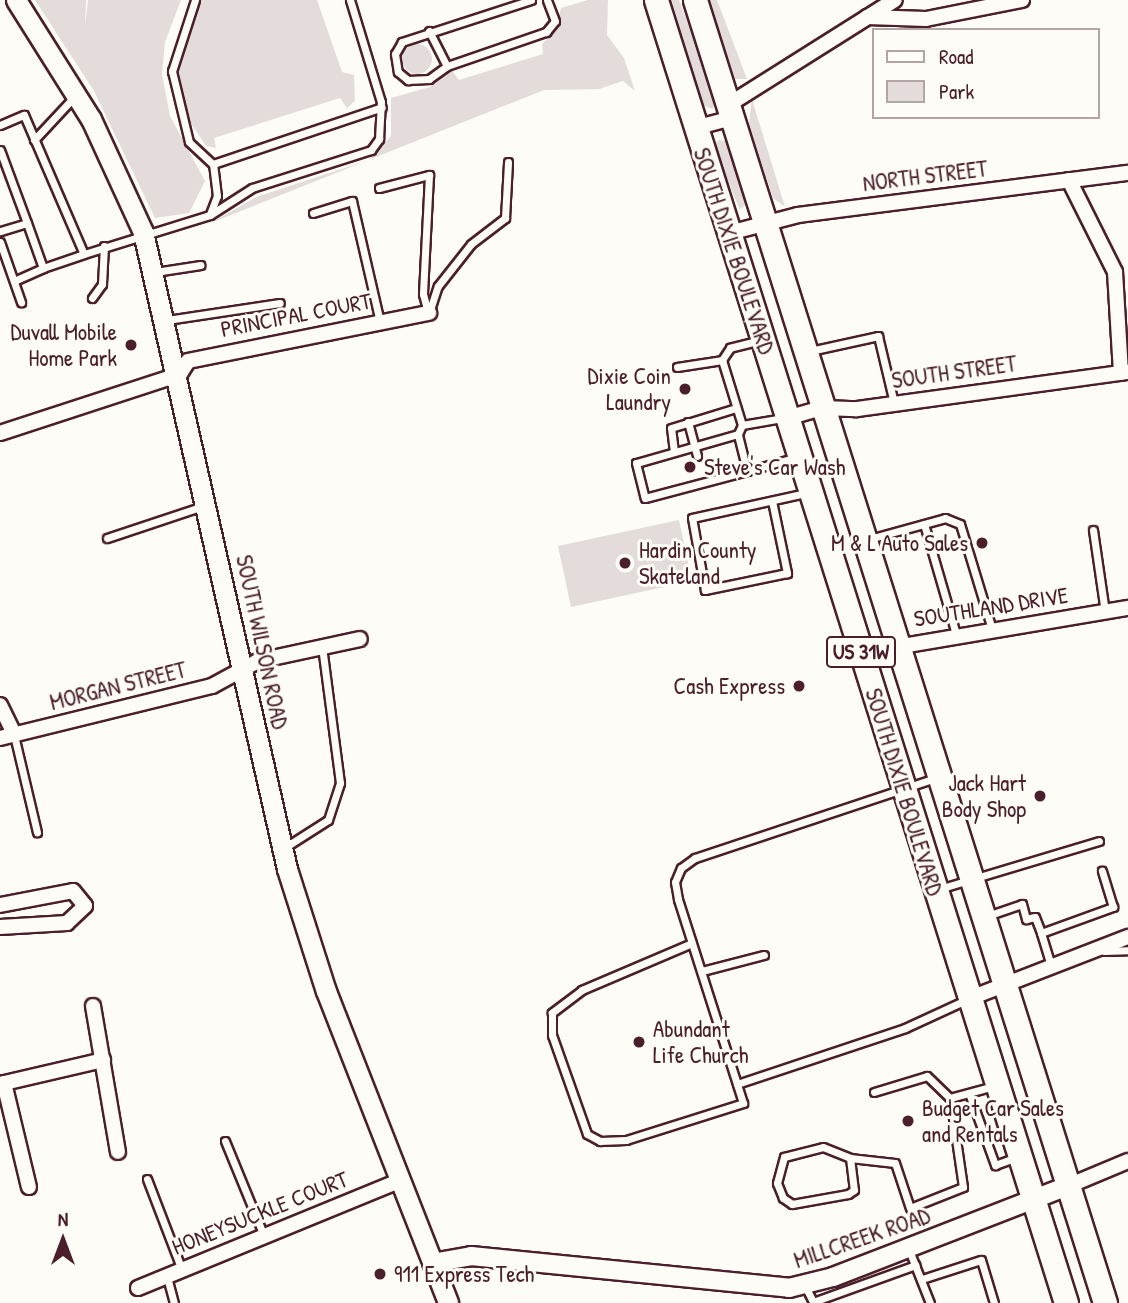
<!DOCTYPE html>
<style>
body{margin:0}
#map{position:relative;width:1128px;height:1303px;overflow:hidden;background:#fdfcf7;font-family:"Patrick Hand",sans-serif}
div>[style]{position:absolute}
[style*='--x']{left:calc(var(--x)*1px);top:calc(var(--y)*1px);width:calc(var(--w)*1px);rotate:calc(var(--a)*1deg)}
.green>*{inset:0;background:#e3dcda}
.round{border-radius:50%}
.roads{filter:drop-shadow(2px 0 #4a1f2b) drop-shadow(-2px 0 #4a1f2b) drop-shadow(0 2px #4a1f2b) drop-shadow(0 -2px #4a1f2b)}
.service>*{height:7px;margin:-3.5px;padding:0 3.5px;transform-origin:3.5px;border-radius:3.5px;background:#fdfcf7}
.minor>*{height:14px;margin:-7px;padding:0 7px;transform-origin:7px;border-radius:7px;background:#fdfcf7}
.tertiary>*{height:18px;margin:-9px;padding:0 9px;transform-origin:9px;border-radius:9px;background:#fdfcf7}
.secondary>*{height:19px;margin:-9.5px;padding:0 9.5px;transform-origin:9.5px;border-radius:9.5px;background:#fdfcf7}
.trunk>*{height:23px;margin:-11.5px;padding:0 11.5px;transform-origin:11.5px;border-radius:11.5px;background:#fdfcf7}
.dots>*{width:19px;height:19px;translate:-50% -50%;box-sizing:border-box;border:4px solid #fdfcf7;border-radius:50%}
span{translate:-50% -50%;white-space:nowrap;text-align:center;line-height:1.15;-webkit-text-stroke:6px #fdfcf7;paint-order:stroke}
.shield-label span{padding:2px 5px;background:#fdfcf7;border:2px solid;border-radius:5px;-webkit-text-stroke-width:0}
.shield-label{font-size:21px;color:#4a1f2b;font-weight:700}
.street-label{font-size:23px;color:#4a1f2b}
.poi-label{font-size:23px;color:#4a1f2b}
.right{translate:-100% -50%;text-align:right}
.left{translate:0 -50%;text-align:left}
.legend{position:absolute;left:872px;top:28px;width:228px;height:91px;box-sizing:border-box;background:#fdfcf7;border:2px solid #b5a4a5;margin:0;padding:9px 12px;list-style:none;font-size:21px;color:#4a1f2b}
.legend li{display:flex;align-items:center;gap:14px;height:35px}
.legend b{width:35px;border:2px solid #b5a4a5}
.north{position:absolute;left:28px;top:1205px;width:70px;height:70px;-webkit-text-stroke:5px #fdfcf7;paint-order:stroke;rotate:0deg;font-size:19px;font-weight:700;line-height:28px;text-align:center;color:#4a1f2b}
.north::after{content:'';display:block;margin:auto;width:24px;height:32px;background:#4a1f2b;clip-path:polygon(50% 0,100% 100%,50% 72%,0 100%)}
</style>
<div id="map">
<div class="green">
<div style="clip-path:polygon(35px 0,86px 0,85px 26px,88px 0,181px 0,165px 42px,162px 75px,170px 116px,205px 181px,189px 213px,155px 218px,94px 91px)"></div>
<div style="clip-path:polygon(200px 0,317px 0,342px 72px,354px 75px,355px 101px,347px 108px,340px 98px,214px 138px,216px 148px,206px 146px,186px 116px,178px 72px)"></div>
<div style="clip-path:polygon(588px 0,608px 0,607px 35px,624px 58px,635px 91px,623px 81px,599px 89px,544px 90px,211px 223px,256px 197px,369px 160px,391px 136px,391px 98px,430px 87px,452px 71px,459px 80px,543px 54px,542px 44px,556px 31px,561px 8px)"></div>
<div style="clip-path:polygon(666px 0,679px 0,716px 97px,713px 109px,699px 104px)"></div>
<div style="clip-path:polygon(709px 0,717px 0,747px 79px,735px 79px)"></div>
<div class="round" style="left:402px;top:44px;width:30px;height:30px"></div>
<div style="clip-path:polygon(752px 96px,754px 106px,785px 207px,773px 198px,749px 124px)"></div>
<div style="clip-path:polygon(719px 140px,730px 142px,749px 201px,740px 210px,713px 146px)"></div>
<div style="clip-path:polygon(679px 520px,692px 581px,571px 607px,558px 546px)"></div>
</div>
<div class="roads">
<div class="service">
<div style="--x:195;--y:0;--w:75;--a:107.9"></div>
<div style="--x:172;--y:71;--w:73;--a:76.5"></div>
<div style="--x:189;--y:142;--w:33;--a:43"></div>
<div style="--x:213;--y:164;--w:178;--a:-18.6"></div>
<div style="--x:531;--y:0;--w:136;--a:162"></div>
<div style="--x:402;--y:42;--w:14;--a:120"></div>
<div style="--x:395;--y:54;--w:18;--a:81"></div>
<div style="--x:398;--y:72;--w:13;--a:39"></div>
<div style="--x:408;--y:80;--w:21;--a:-3"></div>
<div style="--x:429;--y:79;--w:22;--a:-36"></div>
<div style="--x:447;--y:66;--w:105;--a:-19"></div>
<div style="--x:546;--y:32;--w:14;--a:-51"></div>
<div style="--x:555;--y:21;--w:22;--a:-111"></div>
<div style="--x:429;--y:31;--w:39;--a:63"></div>
<div style="--x:0;--y:125;--w:26;--a:-23"></div>
<div style="--x:24;--y:115;--w:151;--a:66.7"></div>
<div style="--x:84;--y:254;--w:132;--a:-17.2"></div>
<div style="--x:210;--y:215;--w:50;--a:-32.7"></div>
<div style="--x:252;--y:188;--w:125;--a:-17.7"></div>
<div style="--x:371;--y:150;--w:14;--a:-54"></div>
<div style="--x:379;--y:139;--w:37;--a:-87"></div>
<div style="--x:381;--y:102;--w:107;--a:-106.9"></div>
<div style="--x:34;--y:140;--w:59;--a:-47.1"></div>
<div style="--x:0;--y:150;--w:78;--a:69.7"></div>
<div style="--x:27;--y:223;--w:28;--a:163"></div>
<div style="--x:379;--y:188;--w:52;--a:-14.6"></div>
<div style="--x:429;--y:175;--w:119;--a:92.9"></div>
<div style="--x:423;--y:294;--w:20;--a:75"></div>
<div style="--x:313;--y:213;--w:41;--a:-17.1"></div>
<div style="--x:352;--y:201;--w:124;--a:77"></div>
<div style="--x:210;--y:214;--w:19;--a:-69"></div>
<div style="--x:217;--y:196;--w:32;--a:-97"></div>
<div style="--x:27;--y:223;--w:48;--a:70.4"></div>
<div style="--x:43;--y:268;--w:43;--a:-18.9"></div>
<div style="--x:0;--y:242;--w:64;--a:70.7"></div>
<div style="--x:155;--y:272;--w:46;--a:-8.8"></div>
<div style="--x:14;--y:281;--w:32;--a:-24"></div>
<div style="--x:92;--y:298;--w:17;--a:-54"></div>
<div style="--x:102;--y:284;--w:38;--a:-87"></div>
<div style="--x:429;--y:313;--w:28;--a:-72"></div>
<div style="--x:438;--y:286;--w:53;--a:-51.8"></div>
<div style="--x:471;--y:244;--w:43;--a:-37.4"></div>
<div style="--x:505;--y:218;--w:56;--a:-86.9"></div>
<div style="--x:167;--y:320;--w:114;--a:-8.6"></div>
<div style="--x:761;--y:340;--w:32;--a:166"></div>
<div style="--x:730;--y:348;--w:14;--a:124"></div>
<div style="--x:722;--y:360;--w:68;--a:72.9"></div>
<div style="--x:742;--y:425;--w:42;--a:-9.7"></div>
<div style="--x:810;--y:351;--w:70;--a:-12.4"></div>
<div style="--x:878;--y:336;--w:69;--a:76.6"></div>
<div style="--x:677;--y:367;--w:46;--a:-8.8"></div>
<div style="--x:688;--y:422;--w:35;--a:75"></div>
<div style="--x:738;--y:434;--w:106;--a:164.1"></div>
<div style="--x:636;--y:463;--w:36;--a:76"></div>
<div style="--x:645;--y:498;--w:106;--a:-14.8"></div>
<div style="--x:747;--y:471;--w:38;--a:-104"></div>
<div style="--x:738;--y:434;--w:10;--a:-66"></div>
<div style="--x:674;--y:452;--w:24;--a:-97"></div>
<div style="--x:671;--y:428;--w:68;--a:-17.1"></div>
<div style="--x:747;--y:471;--w:52;--a:-15.6"></div>
<div style="--x:772;--y:501;--w:74;--a:78.2"></div>
<div style="--x:787;--y:573;--w:84;--a:168.3"></div>
<div style="--x:705;--y:590;--w:73;--a:-100.2"></div>
<div style="--x:692;--y:518;--w:117;--a:-12.4"></div>
<div style="--x:924;--y:524;--w:115;--a:73.8"></div>
<div style="--x:1093;--y:530;--w:83;--a:81.7"></div>
<div style="--x:107;--y:538;--w:101;--a:-18.4"></div>
<div style="--x:869;--y:539;--w:79;--a:-15.4"></div>
<div style="--x:945;--y:518;--w:16;--a:22"></div>
<div style="--x:960;--y:524;--w:110;--a:73.1"></div>
<div style="--x:14;--y:735;--w:100;--a:76.7"></div>
<div style="--x:284;--y:848;--w:52;--a:-32.5"></div>
<div style="--x:328;--y:820;--w:39;--a:-72"></div>
<div style="--x:340;--y:783;--w:137;--a:-97.5"></div>
<div style="--x:939;--y:889;--w:167;--a:-16.7"></div>
<div style="--x:987;--y:916;--w:37;--a:-19"></div>
<div style="--x:1022;--y:904;--w:16;--a:75"></div>
<div style="--x:1026;--y:919;--w:9;--a:-13"></div>
<div style="--x:1035;--y:917;--w:17;--a:69"></div>
<div style="--x:1041;--y:933;--w:77;--a:-19.9"></div>
<div style="--x:1113;--y:907;--w:38;--a:-107"></div>
<div style="--x:1041;--y:933;--w:37;--a:73"></div>
<div style="--x:692;--y:943;--w:120;--a:156.9"></div>
<div style="--x:582;--y:990;--w:38;--a:143"></div>
<div style="--x:552;--y:1013;--w:22;--a:90"></div>
<div style="--x:552;--y:1035;--w:105;--a:70.5"></div>
<div style="--x:587;--y:1134;--w:15;--a:28"></div>
<div style="--x:600;--y:1141;--w:26;--a:-2"></div>
<div style="--x:626;--y:1140;--w:123;--a:-17.5"></div>
<div style="--x:743;--y:1103;--w:214;--a:-107.7"></div>
<div style="--x:678;--y:899;--w:17;--a:-100"></div>
<div style="--x:675;--y:882;--w:15;--a:-67"></div>
<div style="--x:681;--y:868;--w:17;--a:-36"></div>
<div style="--x:695;--y:858;--w:253;--a:-18.4"></div>
<div style="--x:1104;--y:951;--w:24;--a:-2"></div>
<div style="--x:702;--y:971;--w:64;--a:-14.5"></div>
<div style="--x:737;--y:1084;--w:177;--a:-18.4"></div>
<div style="--x:905;--y:1028;--w:67;--a:-24.7"></div>
<div style="--x:874;--y:1092;--w:55;--a:-16.8"></div>
<div style="--x:927;--y:1076;--w:32;--a:44"></div>
<div style="--x:969;--y:1093;--w:77;--a:70.1"></div>
<div style="--x:995;--y:1165;--w:23;--a:-20"></div>
<div style="--x:225;--y:1141;--w:103;--a:67.7"></div>
<div style="--x:850;--y:1158;--w:32;--a:83"></div>
<div style="--x:854;--y:1190;--w:7;--a:146"></div>
<div style="--x:848;--y:1194;--w:57;--a:169.9"></div>
<div style="--x:792;--y:1204;--w:11;--a:-146"></div>
<div style="--x:783;--y:1198;--w:16;--a:-112"></div>
<div style="--x:777;--y:1183;--w:27;--a:-75"></div>
<div style="--x:784;--y:1157;--w:40;--a:-14.4"></div>
<div style="--x:823;--y:1147;--w:29;--a:22"></div>
<div style="--x:850;--y:1158;--w:45;--a:6.3"></div>
<div style="--x:895;--y:1163;--w:47;--a:71.6"></div>
<div style="--x:910;--y:1208;--w:57;--a:-21.6"></div>
<div style="--x:963;--y:1187;--w:90;--a:-98.3"></div>
<div style="--x:950;--y:1098;--w:46;--a:-15.3"></div>
<div style="--x:147;--y:1179;--w:97;--a:69"></div>
<div style="--x:909;--y:1250;--w:57;--a:68.4"></div>
<div style="--x:167;--y:1277;--w:27;--a:75"></div>
<div style="--x:922;--y:1279;--w:62;--a:-17.9"></div>
<div style="--x:981;--y:1260;--w:45;--a:73.2"></div>
<div style="--x:805;--y:1286;--w:18;--a:63"></div>
<div style="--x:813;--y:1302;--w:109;--a:-19.8"></div>
</div>
<div class="minor">
<div style="--x:867;--y:17;--w:59;--a:1.9"></div>
<div style="--x:926;--y:19;--w:98;--a:-11.2"></div>
<div style="--x:728;--y:105;--w:197;--a:-32.2"></div>
<div style="--x:695;--y:128;--w:38;--a:-15"></div>
<div style="--x:1069;--y:180;--w:103;--a:63.4"></div>
<div style="--x:1115;--y:272;--w:101;--a:86.6"></div>
<div style="--x:729;--y:233;--w:71;--a:-14.6"></div>
<div style="--x:798;--y:215;--w:333;--a:-7.3"></div>
<div style="--x:787;--y:418;--w:37;--a:-16"></div>
<div style="--x:823;--y:408;--w:34;--a:2"></div>
<div style="--x:857;--y:409;--w:274;--a:-7.8"></div>
<div style="--x:0;--y:433;--w:189;--a:-18.1"></div>
<div style="--x:180;--y:374;--w:15;--a:-58"></div>
<div style="--x:188;--y:361;--w:246;--a:-11.3"></div>
<div style="--x:861;--y:653;--w:271;--a:-9.6"></div>
<div style="--x:0;--y:705;--w:32;--a:64"></div>
<div style="--x:0;--y:738;--w:218;--a:-13.8"></div>
<div style="--x:212;--y:686;--w:52;--a:-28.5"></div>
<div style="--x:258;--y:661;--w:104;--a:-12.2"></div>
<div style="--x:0;--y:905;--w:74;--a:-10.9"></div>
<div style="--x:73;--y:891;--w:19;--a:51"></div>
<div style="--x:85;--y:906;--w:25;--a:137"></div>
<div style="--x:67;--y:923;--w:67;--a:176.6"></div>
<div style="--x:968;--y:999;--w:172;--a:-21.2"></div>
<div style="--x:93;--y:1006;--w:148;--a:80.3"></div>
<div style="--x:4;--y:1083;--w:107;--a:76.5"></div>
<div style="--x:0;--y:1084;--w:106;--a:-13.1"></div>
<div style="--x:1068;--y:1186;--w:65;--a:-22.6"></div>
<div style="--x:138;--y:1288;--w:282;--a:-22.3"></div>
</div>
<div class="tertiary">
<div style="--x:432;--y:1263;--w:40;--a:-10"></div>
<div style="--x:471;--y:1256;--w:320;--a:5.7"></div>
<div style="--x:789;--y:1288;--w:45;--a:-14"></div>
<div style="--x:833;--y:1277;--w:252;--a:-21.2"></div>
</div>
<div class="secondary">
<div style="--x:16;--y:0;--w:141;--a:57.8"></div>
<div style="--x:91;--y:119;--w:124;--a:65.3"></div>
<div style="--x:143;--y:232;--w:653;--a:77.26"></div>
<div style="--x:287;--y:869;--w:128;--a:72.3"></div>
<div style="--x:326;--y:991;--w:335;--a:68.6"></div>
</div>
<div class="trunk">
<div style="--x:656;--y:0;--w:1366;--a:72.53"></div>
<div style="--x:695;--y:0;--w:1366;--a:72.53"></div>
</div>
</div>
<div class="dots">
<div style="left:131px;top:345px;background:#4a1f2b"></div>
<div style="left:685px;top:389px;background:#4a1f2b"></div>
<div style="left:690px;top:467px;background:#4a1f2b"></div>
<div style="left:982px;top:543px;background:#4a1f2b"></div>
<div style="left:625px;top:563px;background:#4a1f2b"></div>
<div style="left:799px;top:686px;background:#4a1f2b"></div>
<div style="left:1040px;top:796px;background:#4a1f2b"></div>
<div style="left:639px;top:1042px;background:#4a1f2b"></div>
<div style="left:908px;top:1121px;background:#4a1f2b"></div>
<div style="left:380px;top:1274px;background:#4a1f2b"></div>
</div>
<div class="shield-label">
<span style="left:861px;top:652px">US 31W</span>
</div>
<div class="street-label">
<span style="left:925px;top:176px;rotate:-7deg">NORTH STREET</span>
<span style="left:734px;top:251px;rotate:72deg">SOUTH DIXIE BOULEVARD</span>
<span style="left:296px;top:315px;rotate:-11deg">PRINCIPAL COURT</span>
<span style="left:954px;top:372px;rotate:-8deg">SOUTH STREET</span>
<span style="left:991px;top:607px;rotate:-9deg">SOUTHLAND DRIVE</span>
<span style="left:262px;top:642px;rotate:78deg">SOUTH WILSON ROAD</span>
<span style="left:118px;top:686px;rotate:-14deg">MORGAN STREET</span>
<span style="left:904px;top:792px;rotate:73deg">SOUTH DIXIE BOULEVARD</span>
<span style="left:260px;top:1213px;rotate:-22deg">HONEYSUCKLE COURT</span>
<span style="left:862px;top:1238px;rotate:-19deg">MILLCREEK ROAD</span>
</div>
<div class="poi-label">
<span class="right" style="left:117px;top:345px">Duvall Mobile<br>Home Park</span>
<span class="right" style="left:671px;top:389px">Dixie Coin<br>Laundry</span>
<span class="left" style="left:704px;top:467px">Steve's Car Wash</span>
<span class="right" style="left:968px;top:543px">M &amp; L Auto Sales</span>
<span class="left" style="left:639px;top:563px">Hardin County<br>Skateland</span>
<span class="right" style="left:785px;top:686px">Cash Express</span>
<span class="right" style="left:1026px;top:796px">Jack Hart<br>Body Shop</span>
<span class="left" style="left:653px;top:1042px">Abundant<br>Life Church</span>
<span class="left" style="left:922px;top:1121px">Budget Car Sales<br>and Rentals</span>
<span class="left" style="left:394px;top:1274px">911 Express Tech</span>
</div>
<ul class="legend">
<li><b style="height:9px;background:#fdfcf7"></b>Road</li>
<li><b style="height:19px;background:#e3dcda"></b>Park</li>
</ul>
<div class="north">N</div>
</div>
